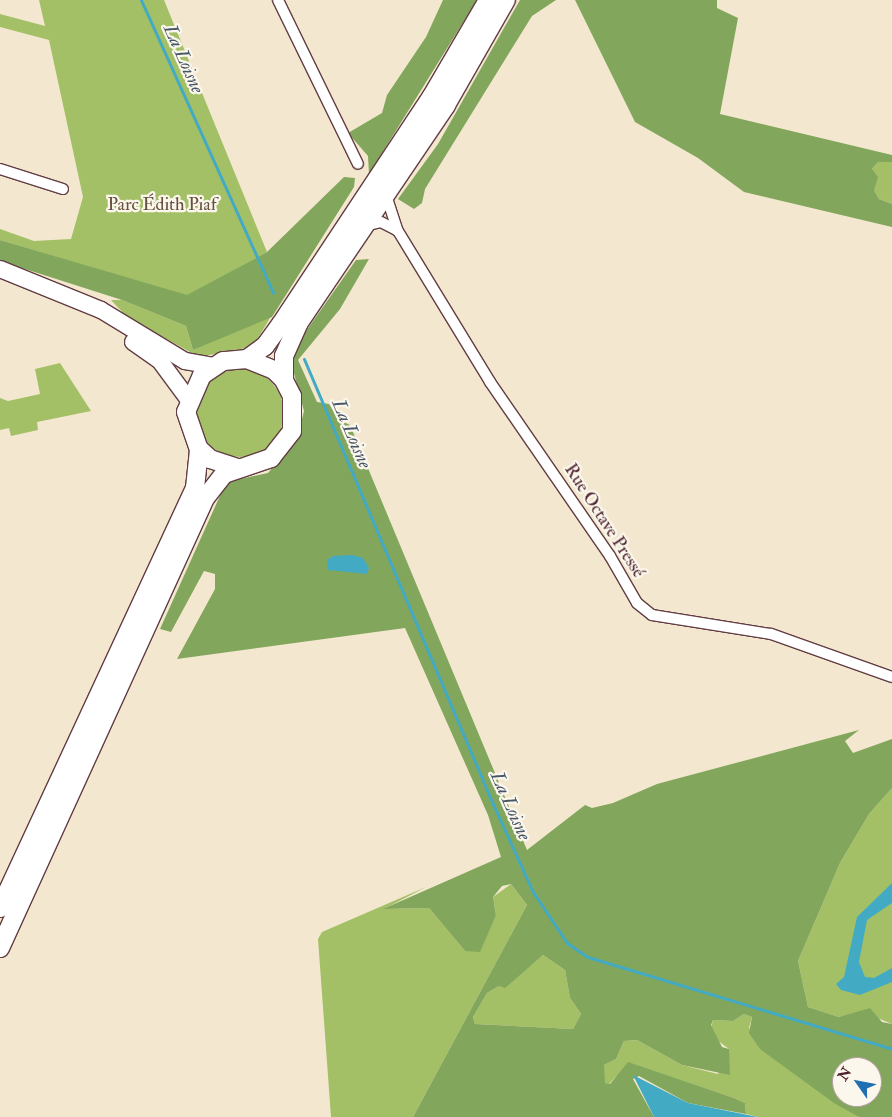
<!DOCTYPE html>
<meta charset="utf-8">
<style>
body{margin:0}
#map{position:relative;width:892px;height:1117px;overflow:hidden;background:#f3e8cf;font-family:"IM FELL Double Pica",serif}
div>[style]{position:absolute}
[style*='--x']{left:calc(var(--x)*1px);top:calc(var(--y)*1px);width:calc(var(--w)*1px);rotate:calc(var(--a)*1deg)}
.green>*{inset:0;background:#a3c067}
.round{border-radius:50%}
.forest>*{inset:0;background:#82a65c}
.water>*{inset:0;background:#43aac3}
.stream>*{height:3px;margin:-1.5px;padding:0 1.5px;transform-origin:1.5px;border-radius:1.5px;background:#43aac3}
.roads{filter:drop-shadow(1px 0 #633d44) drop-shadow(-1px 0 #633d44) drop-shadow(0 1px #633d44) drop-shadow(0 -1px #633d44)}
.minor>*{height:10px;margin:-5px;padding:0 5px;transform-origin:5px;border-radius:5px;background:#fff}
.primary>*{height:16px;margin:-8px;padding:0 8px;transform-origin:8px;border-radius:8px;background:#fff}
.trunk>*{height:18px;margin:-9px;padding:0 9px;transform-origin:9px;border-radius:9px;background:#fff}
span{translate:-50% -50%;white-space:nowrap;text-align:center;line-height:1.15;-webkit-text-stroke:4.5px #fbf7ec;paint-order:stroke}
.park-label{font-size:18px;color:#654f3d}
.street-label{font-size:18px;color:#4a1f2b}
.water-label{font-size:19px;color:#475768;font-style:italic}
.north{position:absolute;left:832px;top:1057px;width:50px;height:50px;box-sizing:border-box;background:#fbf7ec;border:1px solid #b4a19f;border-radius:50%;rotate:303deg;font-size:14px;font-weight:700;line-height:20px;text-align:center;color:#4a1f2b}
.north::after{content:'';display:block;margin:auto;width:18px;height:22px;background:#1f6fb2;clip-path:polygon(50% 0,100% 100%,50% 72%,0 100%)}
</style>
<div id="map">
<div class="green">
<div style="clip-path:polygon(39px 0,164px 0,267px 252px,187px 296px,0 240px,0 229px,34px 241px,71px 239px,83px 197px,49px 40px,0 27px,0 14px,45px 26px)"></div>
<div style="clip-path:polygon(878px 162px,892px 162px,892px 204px,879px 199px,874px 190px,872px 169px)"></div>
<div style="clip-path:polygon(111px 300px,122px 300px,186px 326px,193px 350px,259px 319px,270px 318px,255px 343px,246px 348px,199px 357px,127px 317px)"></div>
<div style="clip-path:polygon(60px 363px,91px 411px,37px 422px,38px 430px,11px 436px,9px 428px,0 430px,0 398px,8px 401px,40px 394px,35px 369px)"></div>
<div class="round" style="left:196px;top:369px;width:88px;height:88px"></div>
<div style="clip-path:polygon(892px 788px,892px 1024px,863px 1012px,839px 1017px,808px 1007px,798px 961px,840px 863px,869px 814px)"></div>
<div style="clip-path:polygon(511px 884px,527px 905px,413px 1117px,331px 1117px,318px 939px,322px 932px,426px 887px,384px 909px,429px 908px,465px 951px,496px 915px,493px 897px)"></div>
<div style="clip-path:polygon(543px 955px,565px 970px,570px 998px,581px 1014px,573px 1029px,475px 1024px,473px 1017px,487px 993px,499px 986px,505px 987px)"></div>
<div style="clip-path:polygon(744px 1014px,752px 1017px,749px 1028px,782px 1063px,859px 1117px,758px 1117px,746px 1114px,745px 1103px,734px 1098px,629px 1063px,609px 1084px,604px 1083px,604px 1065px,616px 1059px,624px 1041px,637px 1040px,682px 1065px,718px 1074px,729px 1049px,717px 1040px,711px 1028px,713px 1020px,733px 1021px)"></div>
</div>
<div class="forest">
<div style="clip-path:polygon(443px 0,477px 0,369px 174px,368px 156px,348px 133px,382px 113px,387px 95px,426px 37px)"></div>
<div style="clip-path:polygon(520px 0,556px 0,532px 16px,425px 189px,422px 203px,414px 209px,398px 199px,438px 144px)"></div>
<div style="clip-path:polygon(575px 0,717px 0,717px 8px,738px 18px,720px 114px,892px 155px,892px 162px,878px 162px,872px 169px,878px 177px,874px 190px,879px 199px,892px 204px,892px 227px,744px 192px,698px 158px,635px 122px)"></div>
<div style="clip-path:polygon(344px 177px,355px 178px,354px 187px,272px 317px,193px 350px,186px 326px,122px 300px,0 261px,0 240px,187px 295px,267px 252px)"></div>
<div style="clip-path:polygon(evenodd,369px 259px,340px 309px,298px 360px,317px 402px,329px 404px,339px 420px,350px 425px,527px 850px,585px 805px,592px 808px,613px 803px,657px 784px,859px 730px,845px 741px,853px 753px,892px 739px,892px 788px,869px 814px,840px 863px,798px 961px,808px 1007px,839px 1017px,870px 1008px,882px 1022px,892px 1024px,892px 1117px,859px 1117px,834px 1103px,760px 1049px,749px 1033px,752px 1017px,744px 1014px,733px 1021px,713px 1020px,711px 1025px,722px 1047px,729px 1049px,730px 1075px,682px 1065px,637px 1040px,624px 1041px,616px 1059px,604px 1065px,605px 1083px,610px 1084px,628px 1062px,734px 1098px,745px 1103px,746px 1114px,688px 1103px,639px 1076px,633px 1079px,654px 1117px,413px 1117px,527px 905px,511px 884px,502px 886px,493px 897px,496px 915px,480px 952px,465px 951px,429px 908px,383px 909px,501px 857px,488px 815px,405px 628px,177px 659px,215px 589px,215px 574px,204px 571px,171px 632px,160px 629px,223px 489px,231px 481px,268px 473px,297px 439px,304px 411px,292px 366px,299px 341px,356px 260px,369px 259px,543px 955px,565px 970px,570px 998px,581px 1014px,573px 1029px,475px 1024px,473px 1017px,487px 993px,499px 986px,505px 988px,543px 955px,369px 259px,842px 1067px,872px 1067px,872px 1097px,842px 1097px,842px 1067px)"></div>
</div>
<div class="water">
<div style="clip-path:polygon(352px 555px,363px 558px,369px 568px,367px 574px,328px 570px,327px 560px,333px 556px)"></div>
<div style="clip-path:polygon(892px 883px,892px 903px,867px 920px,859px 962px,865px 977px,874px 978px,892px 968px,892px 982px,860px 995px,841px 990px,836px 984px,844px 977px,857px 917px)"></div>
<div style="clip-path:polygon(633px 1075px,688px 1103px,758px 1117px,654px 1117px)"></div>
</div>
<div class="stream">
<div style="--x:141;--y:0;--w:321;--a:65.7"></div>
<div style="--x:304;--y:359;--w:483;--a:67"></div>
<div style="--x:493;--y:804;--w:97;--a:65.6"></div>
<div style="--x:533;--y:892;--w:61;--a:56.3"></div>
<div style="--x:567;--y:943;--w:25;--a:34"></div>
<div style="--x:588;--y:957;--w:318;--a:16.8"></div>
</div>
<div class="roads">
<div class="minor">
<div style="--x:278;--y:0;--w:182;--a:64"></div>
<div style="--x:0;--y:169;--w:66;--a:17.6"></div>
<div style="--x:386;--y:195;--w:38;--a:72"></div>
<div style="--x:398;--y:231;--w:177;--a:58.6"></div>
<div style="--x:490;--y:382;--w:211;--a:55.4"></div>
<div style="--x:610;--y:556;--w:54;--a:60.1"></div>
<div style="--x:637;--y:603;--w:19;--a:39"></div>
<div style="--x:652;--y:615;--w:121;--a:9.1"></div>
<div style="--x:771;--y:634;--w:128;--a:19.6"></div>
<div style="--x:364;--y:226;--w:17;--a:-13"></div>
<div style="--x:381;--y:222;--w:18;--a:27"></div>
</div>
<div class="primary">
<div style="--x:0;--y:269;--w:109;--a:22.1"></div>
<div style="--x:101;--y:310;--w:98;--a:31.3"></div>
<div style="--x:185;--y:361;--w:27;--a:10"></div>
<div style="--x:133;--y:342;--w:33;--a:35"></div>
<div style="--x:160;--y:361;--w:47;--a:53.6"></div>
</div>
<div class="trunk">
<div style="--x:247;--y:359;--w:22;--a:-36"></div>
<div style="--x:265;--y:346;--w:27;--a:-54"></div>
<div style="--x:281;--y:324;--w:273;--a:-56.5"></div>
<div style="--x:432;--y:96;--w:111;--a:-59.7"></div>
<div style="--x:284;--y:380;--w:24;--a:-90"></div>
<div style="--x:284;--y:356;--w:35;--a:-66"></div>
<div style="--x:298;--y:324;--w:264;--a:-55.9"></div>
<div style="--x:446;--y:105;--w:121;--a:-60.3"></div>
<div style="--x:0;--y:908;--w:463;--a:-65.1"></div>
<div style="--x:195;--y:488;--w:39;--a:-84"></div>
<div style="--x:0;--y:948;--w:496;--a:-65.5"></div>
<div style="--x:206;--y:497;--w:29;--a:-52"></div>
<div style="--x:224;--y:474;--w:50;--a:-18.8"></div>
<div style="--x:271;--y:458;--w:34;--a:-52"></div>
<div style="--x:292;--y:431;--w:35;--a:-90"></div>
<div style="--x:292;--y:396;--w:18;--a:-117"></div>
<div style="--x:284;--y:380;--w:14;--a:-135"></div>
<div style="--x:274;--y:370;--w:29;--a:-158"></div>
<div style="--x:247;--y:359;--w:24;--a:175"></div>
<div style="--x:223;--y:361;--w:25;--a:146"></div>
<div style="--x:202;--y:375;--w:40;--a:113.4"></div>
<div style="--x:186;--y:412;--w:39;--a:71"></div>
<div style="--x:199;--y:449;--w:15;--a:42"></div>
<div style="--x:210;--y:459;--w:29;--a:18"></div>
</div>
</div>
<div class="park-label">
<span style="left:162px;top:205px">Parc Édith Piaf</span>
</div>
<div class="street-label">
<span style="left:604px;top:521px;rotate:57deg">Rue Octave Pressé</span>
</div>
<div class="water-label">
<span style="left:183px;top:59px;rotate:66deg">La Loisne</span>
<span style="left:351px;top:434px;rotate:67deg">La Loisne</span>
<span style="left:510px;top:806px;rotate:66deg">La Loisne</span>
</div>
<div class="north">N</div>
</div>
